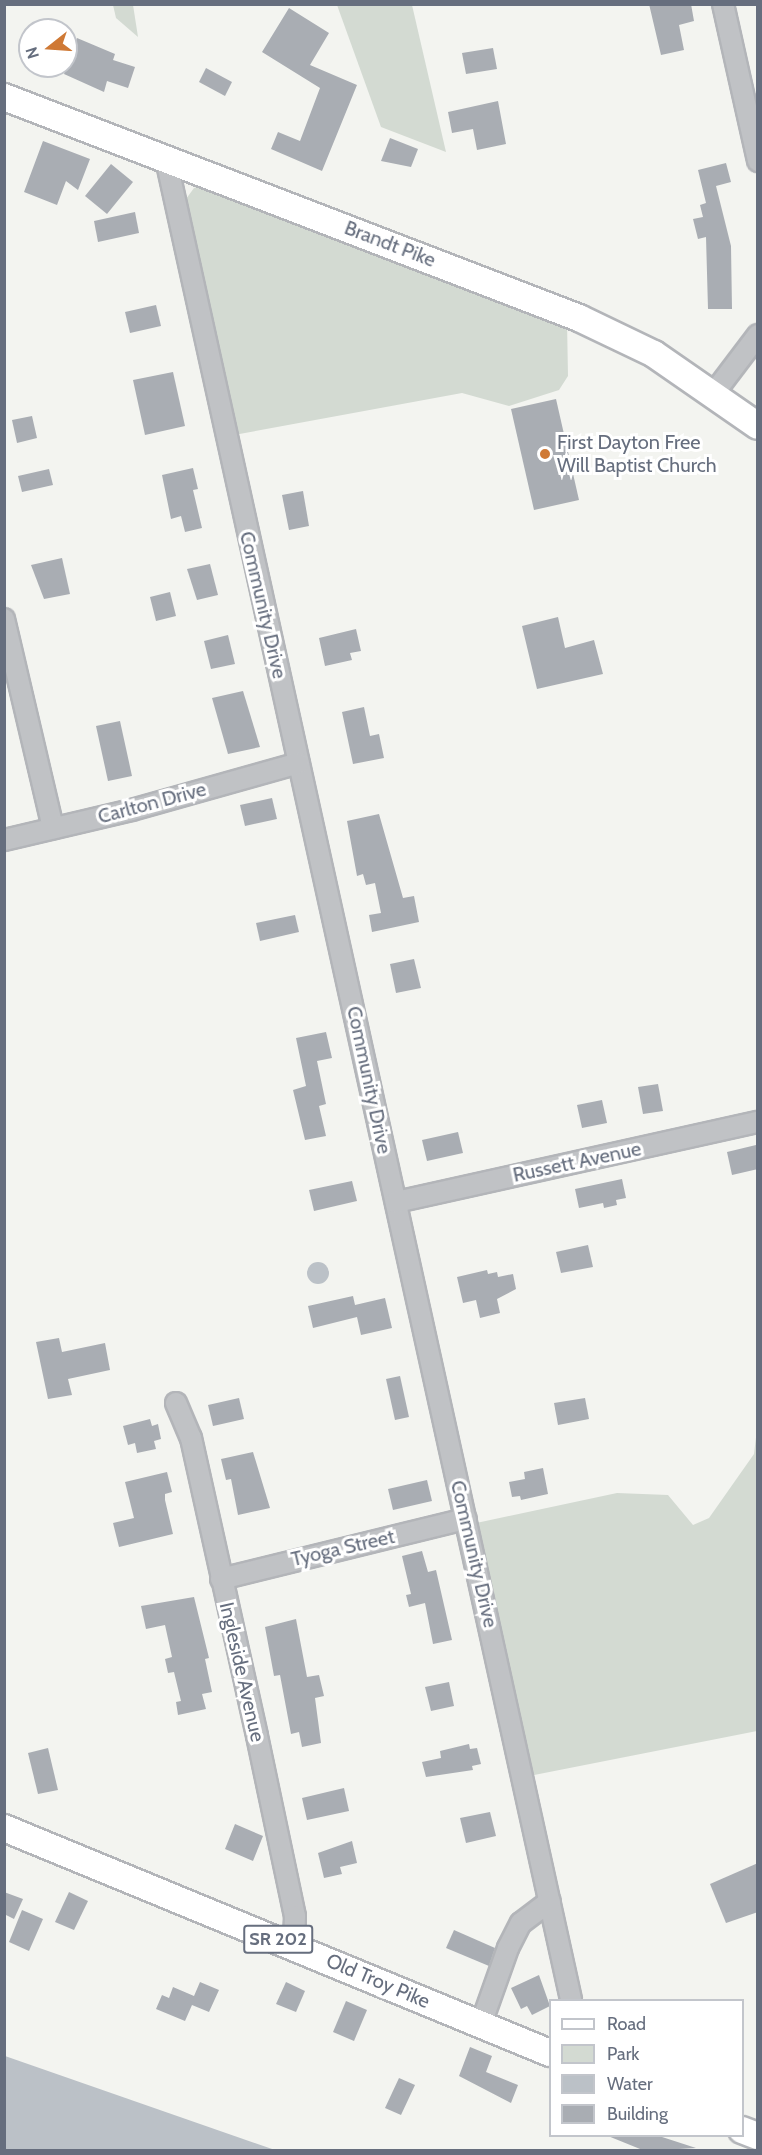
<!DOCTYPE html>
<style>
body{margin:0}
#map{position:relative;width:762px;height:2155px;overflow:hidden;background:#f3f4f0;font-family:Cabin,sans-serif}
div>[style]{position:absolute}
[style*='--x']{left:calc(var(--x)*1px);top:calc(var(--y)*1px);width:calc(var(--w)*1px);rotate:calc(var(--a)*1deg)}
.green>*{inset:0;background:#d3dad2}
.water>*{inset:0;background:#bbc1c7}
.round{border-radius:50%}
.building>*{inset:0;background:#a9adb3}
.roads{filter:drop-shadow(2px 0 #b3b5b9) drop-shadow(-2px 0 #b3b5b9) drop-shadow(0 2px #b3b5b9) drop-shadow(0 -2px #b3b5b9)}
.minor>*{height:20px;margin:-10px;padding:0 10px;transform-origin:10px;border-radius:10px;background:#c0c2c5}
.major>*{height:26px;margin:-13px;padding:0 13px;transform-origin:13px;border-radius:13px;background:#fff}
.dots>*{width:16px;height:16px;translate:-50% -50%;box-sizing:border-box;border:3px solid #fff;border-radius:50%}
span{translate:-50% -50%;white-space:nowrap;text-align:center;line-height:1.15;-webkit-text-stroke:6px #fff;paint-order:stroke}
.shield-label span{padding:2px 4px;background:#fff;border:2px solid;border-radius:4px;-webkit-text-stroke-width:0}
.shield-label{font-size:18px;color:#666e7e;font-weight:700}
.street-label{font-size:20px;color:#666e7e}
.poi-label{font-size:20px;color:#666e7e}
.left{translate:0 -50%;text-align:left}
.frame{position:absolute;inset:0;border:6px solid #666e7e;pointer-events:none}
.legend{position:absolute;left:549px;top:1999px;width:195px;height:138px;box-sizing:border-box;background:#fff;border:2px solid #c2c5cb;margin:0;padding:8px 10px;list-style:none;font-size:18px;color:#666e7e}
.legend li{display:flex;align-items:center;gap:12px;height:30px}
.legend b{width:30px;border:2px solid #c2c5cb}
.north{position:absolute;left:18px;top:18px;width:60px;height:60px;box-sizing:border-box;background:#fff;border:2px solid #c2c5cb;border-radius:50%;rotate:253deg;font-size:16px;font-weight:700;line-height:24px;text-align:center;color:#666e7e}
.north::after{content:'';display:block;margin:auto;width:21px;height:27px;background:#cf7935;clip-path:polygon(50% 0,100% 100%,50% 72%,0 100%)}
</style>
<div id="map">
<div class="green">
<div style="clip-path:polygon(113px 5px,133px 5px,138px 37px,116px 18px)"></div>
<div style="clip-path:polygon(337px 5px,412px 5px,446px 152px,381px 127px)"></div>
<div style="clip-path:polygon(207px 183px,567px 321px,568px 376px,559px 390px,509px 406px,462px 393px,234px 435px,187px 228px,186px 199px,194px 188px)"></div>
<div style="clip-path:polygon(757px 1429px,757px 1731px,524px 1777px,467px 1525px,617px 1493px,668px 1495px,693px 1525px,709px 1518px,754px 1454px)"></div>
</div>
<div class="water">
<div class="round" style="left:307px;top:1262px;width:22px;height:22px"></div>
<div style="clip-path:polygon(4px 2056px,5px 2056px,275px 2150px,5px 2150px)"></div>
</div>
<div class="building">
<div style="clip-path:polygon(649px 4px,691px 4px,694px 21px,679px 25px,684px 50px,661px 55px)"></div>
<div style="clip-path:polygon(289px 8px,329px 33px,310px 65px,357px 85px,322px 171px,271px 149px,278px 132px,300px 141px,320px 88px,262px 52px)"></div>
<div style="clip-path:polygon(77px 38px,115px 54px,113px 60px,135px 67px,128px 88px,107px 81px,104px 92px,64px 74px)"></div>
<div style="clip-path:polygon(493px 48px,497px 69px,466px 74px,462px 53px)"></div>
<div style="clip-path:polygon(206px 68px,232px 82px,225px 96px,199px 82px)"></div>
<div style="clip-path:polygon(498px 101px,506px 144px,477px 150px,473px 129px,452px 133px,448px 112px)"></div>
<div style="clip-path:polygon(390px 138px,418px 149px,411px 167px,381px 161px)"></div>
<div style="clip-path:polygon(43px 141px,90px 159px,78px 190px,66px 181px,57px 205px,24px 192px)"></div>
<div style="clip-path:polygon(726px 163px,731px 182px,716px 186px,731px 246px,732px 309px,708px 309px,706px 237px,698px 239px,693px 219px,703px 217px,700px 205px,706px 203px,698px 170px)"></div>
<div style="clip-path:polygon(111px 164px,133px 182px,107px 214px,85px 196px)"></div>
<div style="clip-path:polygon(135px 212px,139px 233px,98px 242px,94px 221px)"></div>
<div style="clip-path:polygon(156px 305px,161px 326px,130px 333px,125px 312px)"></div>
<div style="clip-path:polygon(173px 372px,185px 426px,145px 435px,133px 380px)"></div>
<div style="clip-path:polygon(556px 399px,579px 500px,534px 510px,511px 409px)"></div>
<div style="clip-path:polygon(32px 416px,37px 438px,17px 443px,12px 420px)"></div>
<div style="clip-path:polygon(193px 468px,198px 489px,193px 490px,202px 528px,185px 532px,181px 516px,171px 519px,162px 475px)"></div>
<div style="clip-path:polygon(49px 469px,53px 485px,22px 492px,18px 476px)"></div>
<div style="clip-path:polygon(303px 491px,309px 526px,289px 530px,282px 495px)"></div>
<div style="clip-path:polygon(62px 558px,70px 594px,44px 599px,31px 565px)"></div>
<div style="clip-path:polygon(210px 564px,218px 595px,197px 600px,187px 569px)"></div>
<div style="clip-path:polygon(170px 592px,176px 616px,156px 621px,150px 597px)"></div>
<div style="clip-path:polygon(558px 617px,565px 648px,594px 640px,603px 674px,537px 689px,522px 626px)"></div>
<div style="clip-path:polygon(356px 629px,361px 651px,350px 653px,352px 660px,325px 666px,319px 638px)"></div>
<div style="clip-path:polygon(228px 635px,235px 664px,211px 669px,204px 641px)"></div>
<div style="clip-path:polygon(243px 691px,260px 747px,228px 754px,212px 698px)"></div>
<div style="clip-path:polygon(364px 707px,370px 736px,379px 734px,384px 758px,353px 764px,342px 712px)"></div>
<div style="clip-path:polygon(120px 721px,132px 776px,108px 781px,96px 726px)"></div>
<div style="clip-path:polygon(272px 798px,277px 819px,245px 826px,240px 805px)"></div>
<div style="clip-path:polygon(379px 814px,403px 898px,414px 896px,419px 922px,372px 932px,369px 915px,381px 913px,375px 883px,366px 885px,363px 874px,357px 876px,347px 821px)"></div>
<div style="clip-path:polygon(295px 915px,299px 932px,260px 941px,256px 923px)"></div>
<div style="clip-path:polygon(414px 959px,421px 988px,396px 993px,390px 964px)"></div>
<div style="clip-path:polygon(326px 1032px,332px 1058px,317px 1061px,326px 1104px,319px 1106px,326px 1136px,305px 1140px,293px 1090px,306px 1086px,296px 1038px)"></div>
<div style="clip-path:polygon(658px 1084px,663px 1111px,643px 1114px,638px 1087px)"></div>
<div style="clip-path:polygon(602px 1100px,607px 1123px,582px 1128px,577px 1105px)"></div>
<div style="clip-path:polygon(458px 1132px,463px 1153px,427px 1161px,422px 1140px)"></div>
<div style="clip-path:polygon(756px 1145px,758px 1169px,732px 1175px,727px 1152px)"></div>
<div style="clip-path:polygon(622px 1179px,626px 1198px,616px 1200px,617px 1205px,604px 1208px,603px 1203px,579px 1208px,575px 1189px)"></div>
<div style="clip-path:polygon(352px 1181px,357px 1201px,314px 1211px,309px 1190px)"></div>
<div style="clip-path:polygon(588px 1245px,593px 1267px,561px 1273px,556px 1252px)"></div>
<div style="clip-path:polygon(487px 1270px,488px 1274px,497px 1272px,498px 1277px,513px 1274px,516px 1289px,497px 1299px,500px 1313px,480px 1318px,476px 1300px,463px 1303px,457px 1277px)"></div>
<div style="clip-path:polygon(353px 1296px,355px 1305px,385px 1298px,392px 1328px,361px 1335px,357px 1317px,313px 1328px,308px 1306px)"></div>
<div style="clip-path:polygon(59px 1338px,62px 1352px,105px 1343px,110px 1370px,68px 1379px,72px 1395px,48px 1399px,36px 1342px)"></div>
<div style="clip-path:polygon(400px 1376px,409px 1417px,395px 1420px,386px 1379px)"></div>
<div style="clip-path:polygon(239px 1398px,244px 1419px,213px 1426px,208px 1405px)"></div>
<div style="clip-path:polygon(585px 1398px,589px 1419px,558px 1425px,554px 1403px)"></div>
<div style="clip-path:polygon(150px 1419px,152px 1426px,158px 1424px,161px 1439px,154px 1441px,156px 1449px,137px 1453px,135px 1443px,128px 1445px,123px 1426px)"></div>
<div style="clip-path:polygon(253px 1452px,270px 1508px,238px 1515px,231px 1479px,226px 1480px,221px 1459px)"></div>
<div style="clip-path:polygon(543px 1468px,548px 1494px,521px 1500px,520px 1496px,512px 1497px,509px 1482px,525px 1479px,524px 1472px)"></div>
<div style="clip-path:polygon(167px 1472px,172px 1492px,165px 1494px,165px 1500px,173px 1534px,119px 1547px,113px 1523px,134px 1518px,125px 1482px)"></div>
<div style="clip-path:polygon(427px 1480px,432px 1501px,393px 1510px,388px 1489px)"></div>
<div style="clip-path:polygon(422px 1551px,428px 1572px,436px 1570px,452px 1640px,433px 1644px,425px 1603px,409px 1607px,406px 1595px,411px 1594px,402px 1556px)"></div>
<div style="clip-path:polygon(194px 1597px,209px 1658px,205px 1659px,212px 1692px,202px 1694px,206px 1709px,178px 1715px,176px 1702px,181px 1701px,174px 1672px,168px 1673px,165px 1659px,172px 1657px,165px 1625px,146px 1629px,141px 1606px)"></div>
<div style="clip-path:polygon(296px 1619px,307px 1677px,319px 1675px,324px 1696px,315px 1698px,321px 1743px,302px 1747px,299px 1732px,291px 1734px,280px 1675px,274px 1676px,265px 1627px)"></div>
<div style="clip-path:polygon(449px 1682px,454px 1706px,431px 1711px,425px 1687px)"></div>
<div style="clip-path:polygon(469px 1744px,470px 1749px,477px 1748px,481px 1764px,472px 1766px,473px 1770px,426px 1777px,422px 1762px,441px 1758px,440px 1751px)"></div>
<div style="clip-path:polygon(48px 1748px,58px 1790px,38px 1794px,28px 1753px)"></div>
<div style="clip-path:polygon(344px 1788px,349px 1811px,307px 1820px,302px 1798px)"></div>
<div style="clip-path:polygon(490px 1812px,496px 1836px,466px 1843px,460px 1818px)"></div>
<div style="clip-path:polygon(235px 1824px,263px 1836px,253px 1861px,225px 1849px)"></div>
<div style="clip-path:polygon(352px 1841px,357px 1863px,340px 1867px,342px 1874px,324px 1878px,318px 1853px)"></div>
<div style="clip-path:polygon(758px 1863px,758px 1912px,726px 1923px,710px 1884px)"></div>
<div style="clip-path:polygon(4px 1892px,23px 1899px,14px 1919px,4px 1914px)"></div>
<div style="clip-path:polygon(69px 1892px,88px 1901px,74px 1930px,55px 1922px)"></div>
<div style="clip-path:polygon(22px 1910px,43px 1919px,29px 1951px,9px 1942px)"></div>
<div style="clip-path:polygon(454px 1930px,495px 1948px,489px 1966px,446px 1948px)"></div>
<div style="clip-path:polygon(539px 1975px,550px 2006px,532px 2015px,527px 2006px,521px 2009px,511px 1988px)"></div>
<div style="clip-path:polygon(200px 1982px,219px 1990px,209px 2012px,192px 2005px,185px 2021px,156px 2009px,162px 1995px,169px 1998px,173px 1987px,194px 1996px)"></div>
<div style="clip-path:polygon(286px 1982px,305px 1991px,296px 2012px,276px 2004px)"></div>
<div style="clip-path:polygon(346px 2001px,367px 2010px,354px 2041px,333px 2032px)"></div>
<div style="clip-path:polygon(470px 2047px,492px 2056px,486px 2072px,518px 2085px,511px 2103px,459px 2076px)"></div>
<div style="clip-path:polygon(399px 2078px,415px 2085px,401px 2115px,385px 2108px)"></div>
<div style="clip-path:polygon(608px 2136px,659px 2136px,696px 2148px,645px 2151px)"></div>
</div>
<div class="roads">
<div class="minor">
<div style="--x:723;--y:4;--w:161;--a:77.4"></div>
<div style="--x:166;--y:159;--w:1885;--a:77.59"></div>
<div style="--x:714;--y:393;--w:73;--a:-52.8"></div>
<div style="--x:4;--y:619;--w:215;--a:76.8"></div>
<div style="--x:4;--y:840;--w:131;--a:-13.2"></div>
<div style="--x:132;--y:810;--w:173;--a:-15.7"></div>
<div style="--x:396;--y:1202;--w:371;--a:-12.5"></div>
<div style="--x:176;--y:1403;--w:38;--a:67"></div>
<div style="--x:191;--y:1438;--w:305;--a:77.5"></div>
<div style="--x:257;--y:1736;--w:184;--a:78.1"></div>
<div style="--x:295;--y:1916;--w:29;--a:92"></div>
<div style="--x:221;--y:1579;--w:252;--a:-13.8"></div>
<div style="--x:481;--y:2024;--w:81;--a:-70.4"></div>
<div style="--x:508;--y:1948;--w:28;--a:-63"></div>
<div style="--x:521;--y:1923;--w:36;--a:-37"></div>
</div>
<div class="major">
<div style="--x:4;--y:97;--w:616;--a:21.02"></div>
<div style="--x:579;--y:318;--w:83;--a:25.6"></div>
<div style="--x:654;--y:354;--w:126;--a:34.7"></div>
<div style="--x:4;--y:1828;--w:591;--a:22.4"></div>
<div style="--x:742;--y:2130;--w:17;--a:21"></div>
</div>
</div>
<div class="dots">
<div style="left:545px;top:454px;background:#cf7935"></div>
</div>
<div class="shield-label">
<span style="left:278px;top:1939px">SR 202</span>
</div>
<div class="street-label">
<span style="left:390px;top:244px;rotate:21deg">Brandt Pike</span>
<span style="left:263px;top:605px;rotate:77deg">Community Drive</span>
<span style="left:152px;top:803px;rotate:-15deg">Carlton Drive</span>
<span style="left:369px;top:1080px;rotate:78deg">Community Drive</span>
<span style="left:577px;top:1162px;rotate:-12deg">Russett Avenue</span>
<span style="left:343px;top:1548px;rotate:-13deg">Tyoga Street</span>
<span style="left:474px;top:1554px;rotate:77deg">Community Drive</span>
<span style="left:242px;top:1672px;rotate:77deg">Ingleside Avenue</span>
<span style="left:378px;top:1981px;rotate:23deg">Old Troy Pike</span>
</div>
<div class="poi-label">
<span class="left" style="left:557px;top:454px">First Dayton Free<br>Will Baptist Church</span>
</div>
<div class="frame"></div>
<ul class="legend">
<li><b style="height:8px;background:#fff"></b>Road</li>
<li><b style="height:16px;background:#d3dad2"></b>Park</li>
<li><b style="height:16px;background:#bbc1c7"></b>Water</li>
<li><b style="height:16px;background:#a9adb3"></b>Building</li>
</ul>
<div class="north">N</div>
</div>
